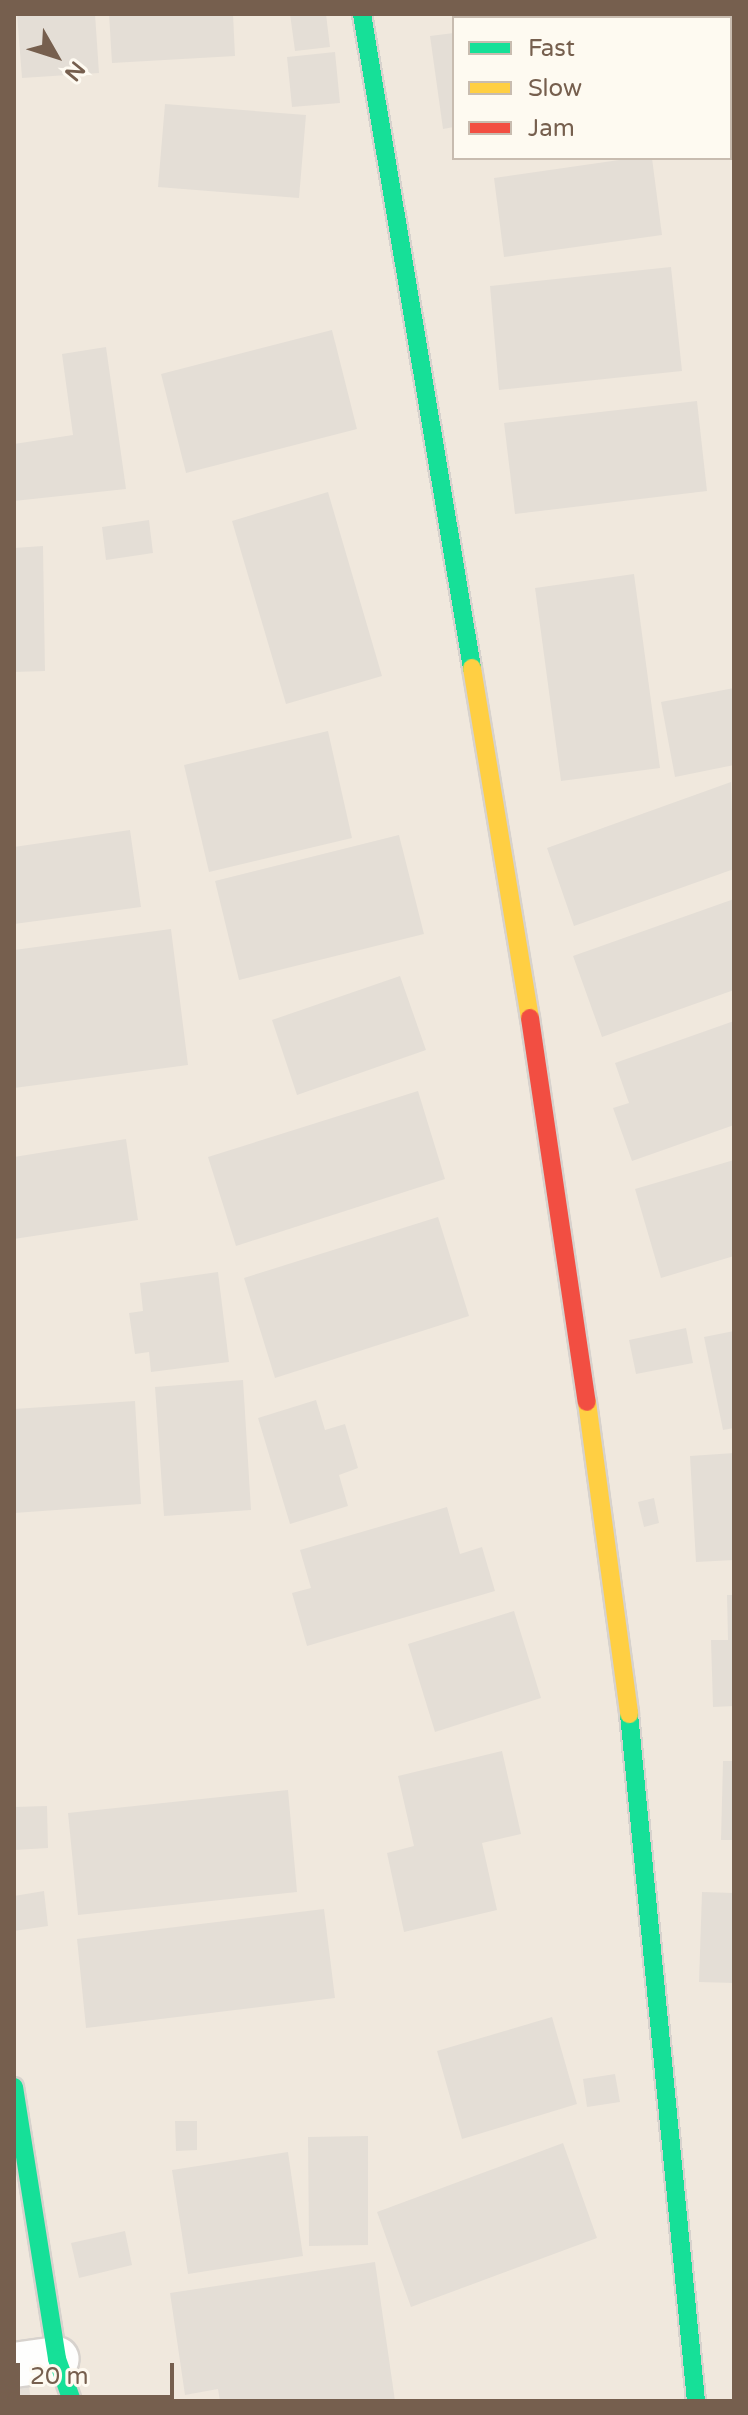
<!DOCTYPE html>
<style>
body{margin:0}
#map{position:relative;width:748px;height:2415px;overflow:hidden;background:#f8f5ef;font-family:"Varela Round",sans-serif}
div>[style]{position:absolute}
[style*='--x']{left:calc(var(--x)*1px);top:calc(var(--y)*1px);width:calc(var(--w)*1px);rotate:calc(var(--a)*1deg)}
.residential>*{inset:0;background:#f0e8dd}
.building>*{inset:0;background:#e4ded6}
.roads{filter:drop-shadow(2px 0 #d7d2cd) drop-shadow(-2px 0 #d7d2cd) drop-shadow(0 2px #d7d2cd) drop-shadow(0 -2px #d7d2cd)}
.street>*{height:44px;margin:-22px;padding:0 22px;transform-origin:22px;border-radius:22px;background:#fefefd}
.fast>*{height:18px;margin:-9px;padding:0 9px;transform-origin:9px;border-radius:9px;background:#16e098}
.slow>*{height:18px;margin:-9px;padding:0 9px;transform-origin:9px;border-radius:9px;background:#ffcf43}
.jam>*{height:18px;margin:-9px;padding:0 9px;transform-origin:9px;border-radius:9px;background:#f24e42}
span{translate:-50% -50%;white-space:nowrap;text-align:center;line-height:1.15;-webkit-text-stroke:6px #fefaf1;paint-order:stroke}
.frame{position:absolute;inset:0;border:16px solid #765f4e;pointer-events:none}
.legend{position:absolute;left:452px;top:16px;width:280px;height:144px;box-sizing:border-box;background:#fefaf1;border:2px solid #c8bcb0;margin:0;padding:10px 14px;list-style:none;font-size:24px;color:#765f4e}
.legend li{display:flex;align-items:center;gap:16px;height:40px}
.legend b{width:40px;border:2px solid #c8bcb0}
.north{position:absolute;left:16px;top:16px;width:80px;height:80px;-webkit-text-stroke:6px #fefaf1;paint-order:stroke;rotate:129deg;font-size:22px;font-weight:700;line-height:32px;text-align:center;color:#765f4e}
.north::after{content:'';display:block;margin:auto;width:28px;height:36px;background:#765f4e;clip-path:polygon(50% 0,100% 100%,50% 72%,0 100%)}
.scale{position:absolute;left:16px;top:2363px;width:158px;height:36px;box-sizing:border-box;border:4px solid #765f4e;border-top:0;padding-left:10px;font-size:24px;line-height:28px;white-space:nowrap;color:#765f4e;-webkit-text-stroke:6px #fefaf1;paint-order:stroke}
</style>
<div id="map">
<div class="residential">
<div style="clip-path:polygon(evenodd,14px 14px,734px 14px,734px 2401px,14px 2401px,14px 14px,454px 18px,730px 18px,730px 158px,454px 158px,454px 18px)"></div>
</div>
<div class="building">
<div style="clip-path:polygon(17px 14px,95px 14px,99px 73px,22px 78px)"></div>
<div style="clip-path:polygon(109px 14px,233px 14px,235px 56px,112px 63px)"></div>
<div style="clip-path:polygon(290px 14px,326px 14px,330px 47px,295px 51px)"></div>
<div style="clip-path:polygon(454px 33px,454px 127px,443px 129px,430px 36px)"></div>
<div style="clip-path:polygon(335px 52px,340px 103px,292px 107px,287px 57px)"></div>
<div style="clip-path:polygon(165px 104px,306px 115px,299px 198px,158px 187px)"></div>
<div style="clip-path:polygon(633px 158px,652px 158px,662px 235px,504px 257px,494px 178px)"></div>
<div style="clip-path:polygon(671px 267px,682px 371px,499px 390px,490px 286px)"></div>
<div style="clip-path:polygon(332px 330px,357px 429px,186px 473px,161px 374px)"></div>
<div style="clip-path:polygon(106px 347px,126px 489px,14px 501px,14px 444px,73px 435px,62px 354px)"></div>
<div style="clip-path:polygon(697px 401px,707px 491px,515px 514px,504px 423px)"></div>
<div style="clip-path:polygon(328px 492px,382px 676px,286px 704px,232px 521px)"></div>
<div style="clip-path:polygon(149px 520px,153px 553px,106px 560px,102px 527px)"></div>
<div style="clip-path:polygon(43px 546px,45px 671px,14px 672px,14px 548px)"></div>
<div style="clip-path:polygon(634px 574px,660px 768px,561px 781px,535px 588px)"></div>
<div style="clip-path:polygon(734px 688px,734px 765px,675px 777px,661px 702px)"></div>
<div style="clip-path:polygon(328px 731px,352px 838px,209px 872px,184px 765px)"></div>
<div style="clip-path:polygon(731px 782px,734px 869px,574px 926px,547px 848px)"></div>
<div style="clip-path:polygon(130px 830px,141px 907px,14px 924px,14px 847px)"></div>
<div style="clip-path:polygon(399px 835px,424px 934px,239px 980px,215px 881px)"></div>
<div style="clip-path:polygon(734px 899px,734px 990px,602px 1037px,573px 956px)"></div>
<div style="clip-path:polygon(171px 929px,188px 1065px,14px 1088px,14px 950px)"></div>
<div style="clip-path:polygon(400px 976px,426px 1050px,297px 1095px,272px 1020px)"></div>
<div style="clip-path:polygon(734px 1021px,734px 1125px,632px 1161px,613px 1108px,629px 1103px,615px 1063px)"></div>
<div style="clip-path:polygon(418px 1091px,445px 1179px,236px 1246px,208px 1157px)"></div>
<div style="clip-path:polygon(126px 1139px,138px 1220px,14px 1239px,14px 1157px)"></div>
<div style="clip-path:polygon(734px 1160px,734px 1256px,661px 1278px,635px 1189px)"></div>
<div style="clip-path:polygon(438px 1217px,469px 1316px,275px 1378px,244px 1278px)"></div>
<div style="clip-path:polygon(218px 1272px,229px 1362px,151px 1372px,149px 1352px,135px 1354px,129px 1313px,143px 1311px,140px 1283px)"></div>
<div style="clip-path:polygon(686px 1328px,693px 1363px,636px 1374px,629px 1340px)"></div>
<div style="clip-path:polygon(734px 1331px,734px 1428px,723px 1430px,704px 1337px)"></div>
<div style="clip-path:polygon(243px 1380px,251px 1510px,164px 1516px,155px 1387px)"></div>
<div style="clip-path:polygon(316px 1400px,325px 1430px,345px 1424px,358px 1468px,339px 1475px,348px 1506px,290px 1524px,258px 1418px)"></div>
<div style="clip-path:polygon(135px 1401px,141px 1504px,14px 1513px,14px 1409px)"></div>
<div style="clip-path:polygon(734px 1453px,734px 1560px,696px 1562px,690px 1456px)"></div>
<div style="clip-path:polygon(654px 1498px,659px 1523px,644px 1527px,638px 1502px)"></div>
<div style="clip-path:polygon(447px 1507px,460px 1554px,482px 1547px,495px 1591px,307px 1646px,292px 1593px,311px 1588px,300px 1550px)"></div>
<div style="clip-path:polygon(727px 1595px,734px 1595px,734px 1706px,713px 1707px,711px 1640px,728px 1640px)"></div>
<div style="clip-path:polygon(514px 1611px,541px 1698px,435px 1732px,408px 1644px)"></div>
<div style="clip-path:polygon(502px 1751px,521px 1834px,482px 1843px,497px 1910px,404px 1932px,387px 1853px,414px 1846px,398px 1776px)"></div>
<div style="clip-path:polygon(723px 1761px,734px 1761px,734px 1840px,721px 1840px)"></div>
<div style="clip-path:polygon(288px 1790px,297px 1892px,78px 1915px,68px 1813px)"></div>
<div style="clip-path:polygon(47px 1806px,48px 1848px,14px 1850px,14px 1807px)"></div>
<div style="clip-path:polygon(44px 1891px,48px 1926px,14px 1931px,14px 1896px)"></div>
<div style="clip-path:polygon(702px 1892px,734px 1893px,734px 1983px,699px 1982px)"></div>
<div style="clip-path:polygon(324px 1909px,335px 1998px,86px 2028px,77px 1939px)"></div>
<div style="clip-path:polygon(552px 2017px,577px 2104px,462px 2139px,437px 2051px)"></div>
<div style="clip-path:polygon(615px 2074px,620px 2102px,587px 2107px,583px 2079px)"></div>
<div style="clip-path:polygon(175px 2121px,197px 2121px,197px 2150px,176px 2151px)"></div>
<div style="clip-path:polygon(368px 2136px,368px 2245px,309px 2246px,308px 2137px)"></div>
<div style="clip-path:polygon(563px 2143px,597px 2238px,411px 2307px,377px 2212px)"></div>
<div style="clip-path:polygon(288px 2152px,303px 2256px,188px 2274px,172px 2170px)"></div>
<div style="clip-path:polygon(125px 2231px,132px 2265px,79px 2278px,71px 2243px)"></div>
<div style="clip-path:polygon(375px 2262px,395px 2401px,220px 2401px,218px 2389px,185px 2395px,170px 2293px)"></div>
<div style="clip-path:polygon(29px 2386px,31px 2401px,14px 2401px,14px 2388px)"></div>
</div>
<div class="roads">
<div class="street">
<div style="--x:14;--y:2365;--w:43;--a:-7.9"></div>
</div>
<div class="fast">
<div style="--x:362;--y:14;--w:663;--a:80.45"></div>
<div style="--x:629;--y:1714;--w:690;--a:84.43"></div>
<div style="--x:14;--y:2087;--w:275;--a:81"></div>
<div style="--x:57;--y:2359;--w:45;--a:70.3"></div>
</div>
<div class="slow">
<div style="--x:472;--y:668;--w:355;--a:80.6"></div>
<div style="--x:587;--y:1402;--w:315;--a:82.3"></div>
</div>
<div class="jam">
<div style="--x:530;--y:1018;--w:388;--a:81.6"></div>
</div>
</div>
<div class="frame"></div>
<ul class="legend">
<li><b style="height:10px;background:#16e098"></b>Fast</li>
<li><b style="height:10px;background:#ffcf43"></b>Slow</li>
<li><b style="height:10px;background:#f24e42"></b>Jam</li>
</ul>
<div class="north">N</div>
<div class="scale">20 m</div>
</div>
